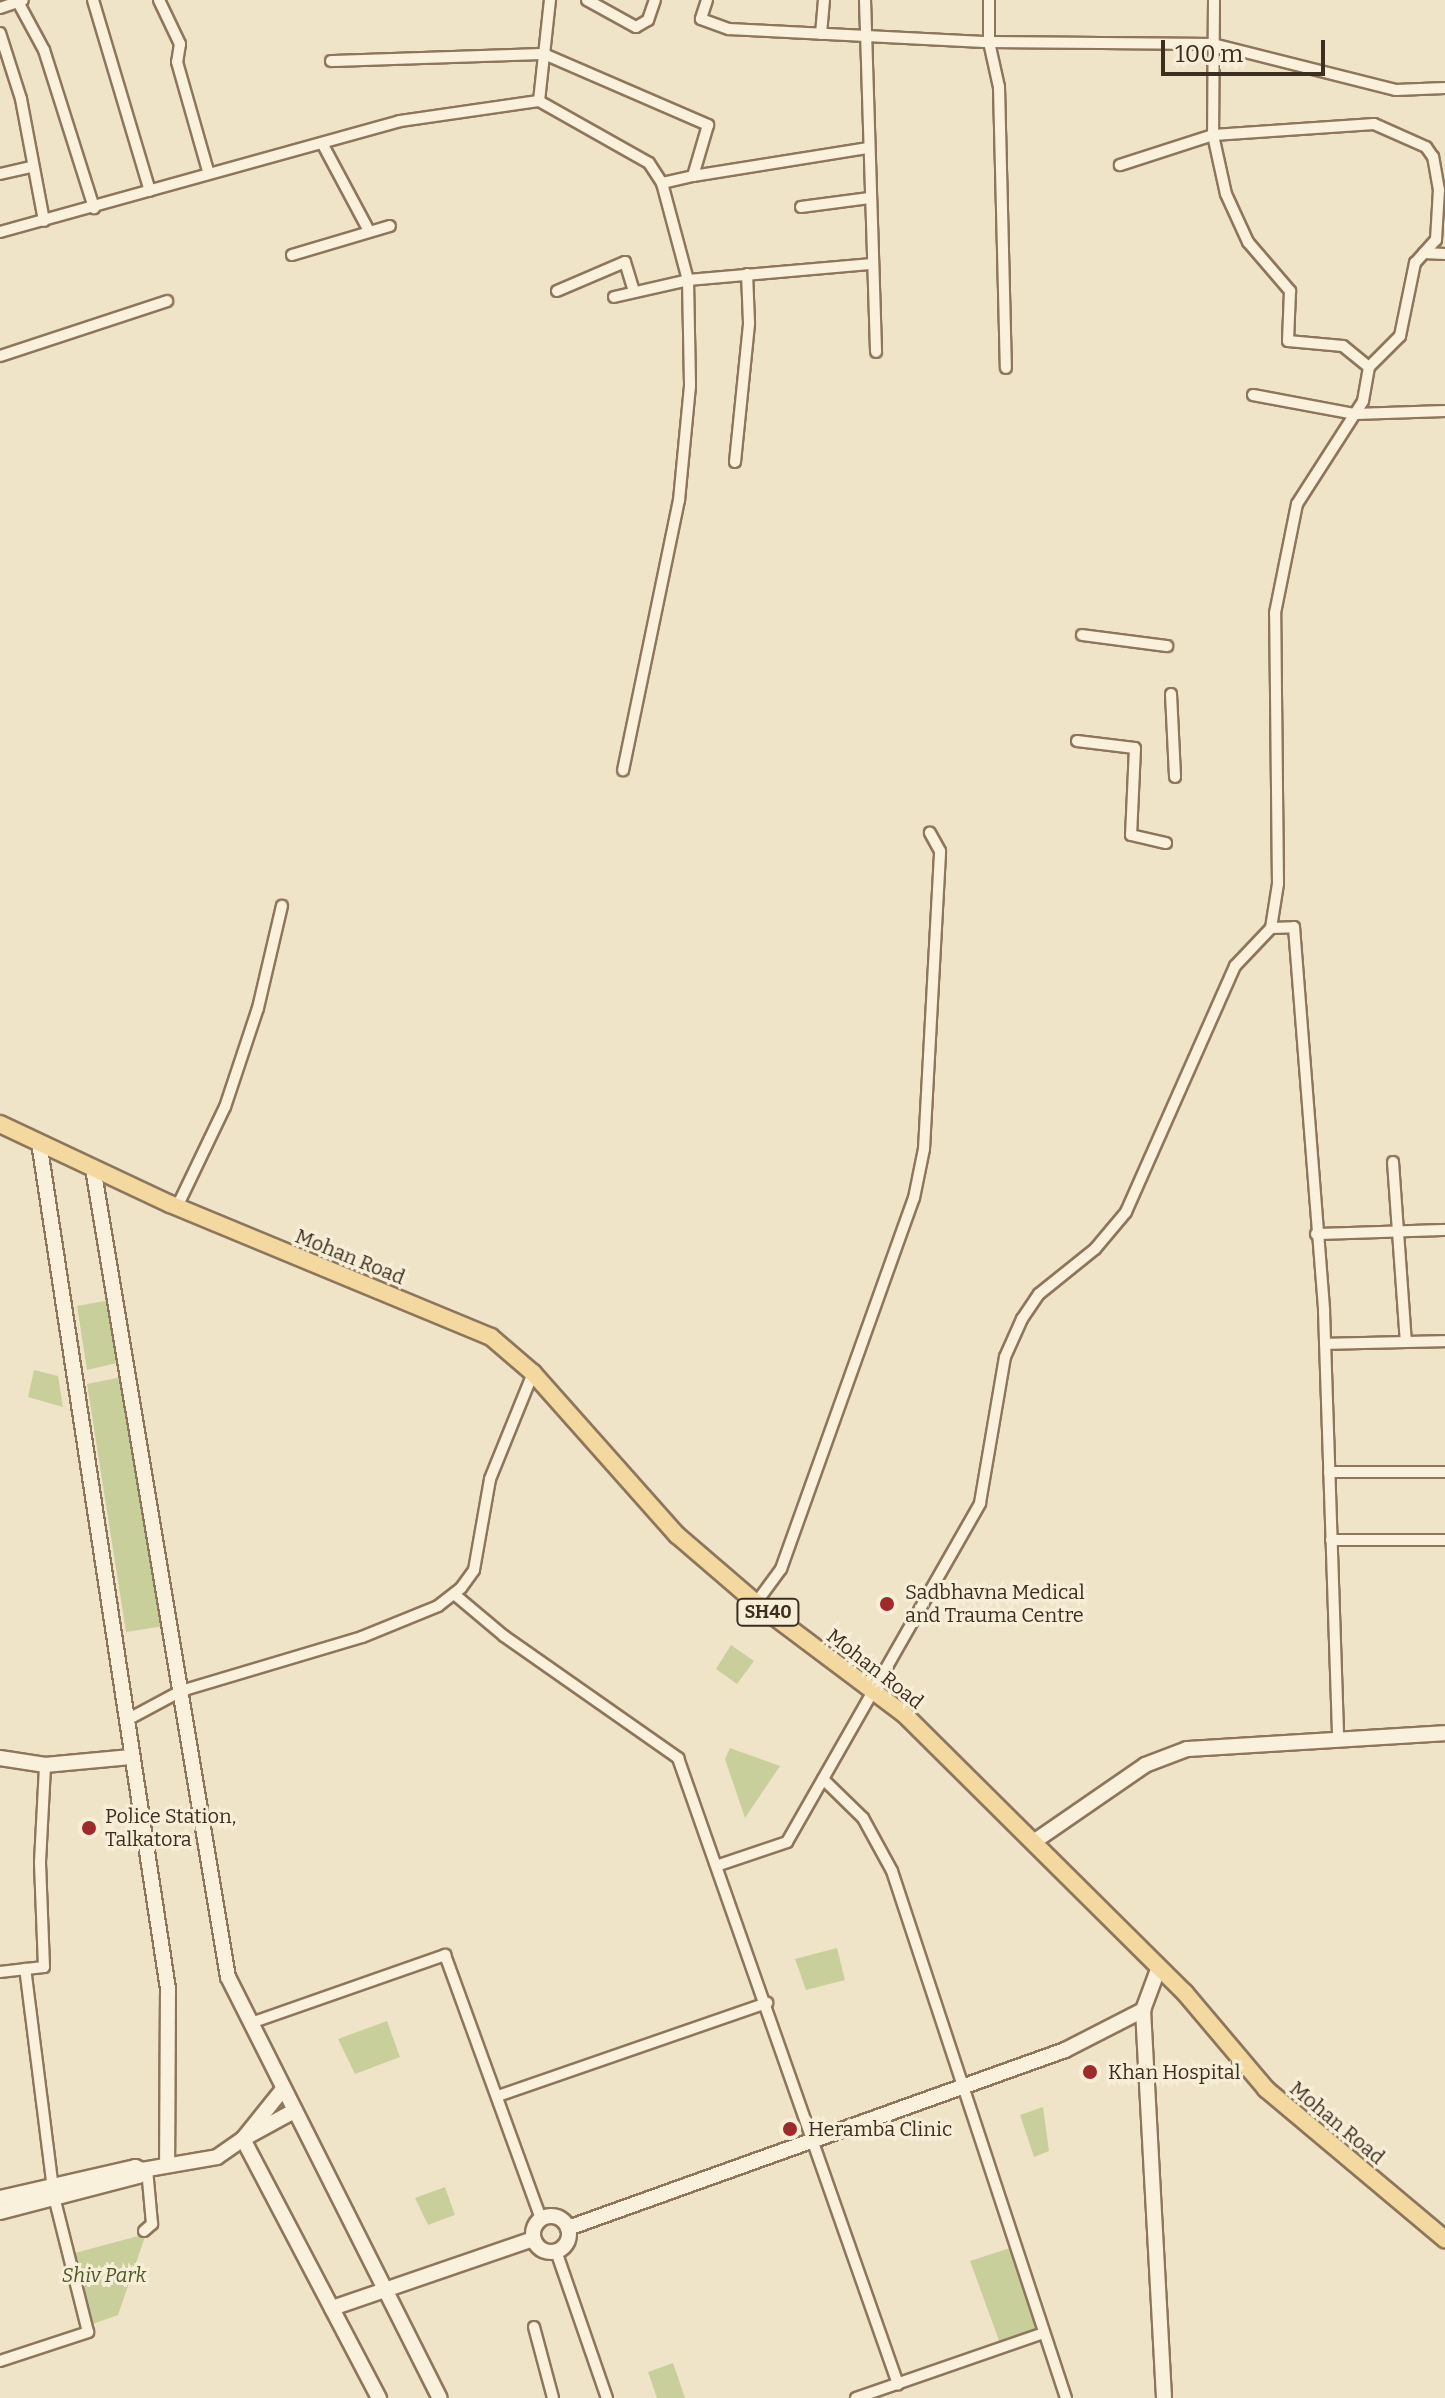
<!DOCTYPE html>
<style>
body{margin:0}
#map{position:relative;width:1445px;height:2398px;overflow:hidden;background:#f0e4c8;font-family:Bitter,serif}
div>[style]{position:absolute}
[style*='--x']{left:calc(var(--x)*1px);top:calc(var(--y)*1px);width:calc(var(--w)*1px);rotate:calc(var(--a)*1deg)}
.green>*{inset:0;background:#c9cf9b}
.roads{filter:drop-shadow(2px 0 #8d765c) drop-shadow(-2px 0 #8d765c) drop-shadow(0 2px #8d765c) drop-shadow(0 -2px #8d765c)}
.street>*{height:10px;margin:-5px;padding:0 5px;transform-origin:5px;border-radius:5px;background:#faf1dc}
.secondary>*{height:14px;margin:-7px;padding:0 7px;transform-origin:7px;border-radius:7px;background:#faf1dc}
.secondary>.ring{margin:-7px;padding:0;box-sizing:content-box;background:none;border:14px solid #faf1dc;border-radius:50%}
.primary>*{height:16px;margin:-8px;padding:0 8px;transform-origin:8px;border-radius:8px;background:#f3d9a0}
.dots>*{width:22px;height:22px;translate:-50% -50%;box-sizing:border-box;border:4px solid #f7eed8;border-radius:50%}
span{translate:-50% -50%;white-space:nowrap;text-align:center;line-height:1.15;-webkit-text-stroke:6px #f7eed8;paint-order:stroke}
.shield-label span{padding:2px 6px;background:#f7eed8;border:2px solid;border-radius:6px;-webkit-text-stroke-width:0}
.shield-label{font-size:18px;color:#3d2e20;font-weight:700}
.street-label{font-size:20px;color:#3d2e20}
.poi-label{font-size:20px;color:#3d2e20}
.left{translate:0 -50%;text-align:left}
.park-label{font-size:20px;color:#4d5a26;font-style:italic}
.scale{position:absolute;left:1161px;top:40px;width:164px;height:36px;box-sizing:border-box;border:4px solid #3d2e20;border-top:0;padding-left:10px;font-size:24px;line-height:28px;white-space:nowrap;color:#3d2e20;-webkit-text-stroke:6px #f7eed8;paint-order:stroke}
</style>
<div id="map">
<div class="green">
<div style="clip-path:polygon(110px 1300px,121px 1362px,87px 1370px,77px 1306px)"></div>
<div style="clip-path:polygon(34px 1370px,58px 1376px,63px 1407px,28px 1397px)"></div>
<div style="clip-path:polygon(122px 1377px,164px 1626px,126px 1632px,87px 1384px)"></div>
<div style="clip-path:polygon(731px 1645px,754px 1661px,737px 1684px,716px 1669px)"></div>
<div style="clip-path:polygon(730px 1748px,780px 1766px,745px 1818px,725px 1759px)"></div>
<div style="clip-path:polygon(837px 1948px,845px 1980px,806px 1990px,795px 1959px)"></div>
<div style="clip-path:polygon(387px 2021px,400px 2057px,355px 2074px,338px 2039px)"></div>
<div style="clip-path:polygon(1043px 2107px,1049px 2151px,1034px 2157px,1020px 2115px)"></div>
<div style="clip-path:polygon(445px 2187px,455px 2215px,428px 2225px,415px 2198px)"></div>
<div style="clip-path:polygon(146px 2234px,118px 2315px,90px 2325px,71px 2254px)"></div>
<div style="clip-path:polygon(1013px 2247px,1042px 2332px,1001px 2346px,970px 2261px)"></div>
<div style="clip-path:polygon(673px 2363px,685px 2398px,657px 2398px,648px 2372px)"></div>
</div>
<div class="roads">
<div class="street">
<div style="--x:93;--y:0;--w:199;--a:73.4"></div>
<div style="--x:159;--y:0;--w:49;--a:64.5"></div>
<div style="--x:180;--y:44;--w:18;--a:99"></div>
<div style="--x:177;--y:62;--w:116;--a:74.1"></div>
<div style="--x:587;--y:0;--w:56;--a:28.9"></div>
<div style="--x:636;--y:27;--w:14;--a:-30"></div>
<div style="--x:648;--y:20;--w:21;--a:-71"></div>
<div style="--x:707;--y:0;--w:20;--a:108"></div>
<div style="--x:701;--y:19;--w:30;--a:20"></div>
<div style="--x:729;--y:29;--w:260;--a:2.9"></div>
<div style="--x:989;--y:42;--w:224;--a:0.5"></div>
<div style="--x:1213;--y:44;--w:189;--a:14.1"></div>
<div style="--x:1396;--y:90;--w:49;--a:-2.3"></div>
<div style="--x:865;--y:0;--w:352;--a:88.2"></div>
<div style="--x:989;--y:0;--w:42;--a:90"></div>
<div style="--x:989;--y:42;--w:46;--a:77.5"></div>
<div style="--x:999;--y:87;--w:281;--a:88.6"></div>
<div style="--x:1214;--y:0;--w:135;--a:90.4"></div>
<div style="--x:1213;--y:135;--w:60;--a:77.6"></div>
<div style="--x:1226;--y:194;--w:53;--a:65.4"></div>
<div style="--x:1248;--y:242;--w:65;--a:49.4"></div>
<div style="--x:1290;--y:291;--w:50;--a:92.3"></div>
<div style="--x:1288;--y:341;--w:55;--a:5.2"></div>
<div style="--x:1343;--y:346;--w:33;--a:39"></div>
<div style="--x:18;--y:2;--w:55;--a:61.6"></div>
<div style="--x:44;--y:50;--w:166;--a:72.4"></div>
<div style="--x:0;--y:8;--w:24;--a:-19"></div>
<div style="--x:0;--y:33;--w:69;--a:72.3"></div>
<div style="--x:21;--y:99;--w:124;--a:79.3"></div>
<div style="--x:821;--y:34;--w:34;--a:-85"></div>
<div style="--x:331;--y:61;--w:213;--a:-1.9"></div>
<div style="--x:544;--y:54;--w:179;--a:23.4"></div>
<div style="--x:708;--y:125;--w:53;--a:106.4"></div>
<div style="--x:693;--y:176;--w:32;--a:167"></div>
<div style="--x:539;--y:101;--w:126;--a:29.4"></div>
<div style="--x:649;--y:163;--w:24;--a:57"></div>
<div style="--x:662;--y:183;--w:100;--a:75"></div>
<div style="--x:688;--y:280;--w:106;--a:88.9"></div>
<div style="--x:690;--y:386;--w:115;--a:95.5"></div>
<div style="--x:679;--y:500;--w:276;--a:101.7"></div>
<div style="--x:322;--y:143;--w:100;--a:61.9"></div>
<div style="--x:0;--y:174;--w:31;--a:-13"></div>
<div style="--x:693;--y:176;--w:176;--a:-9.1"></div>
<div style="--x:801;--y:207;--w:69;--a:-7.5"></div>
<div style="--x:0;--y:232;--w:415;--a:-15.5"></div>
<div style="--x:400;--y:121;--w:140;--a:-8.2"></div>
<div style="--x:539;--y:101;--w:102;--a:-83.8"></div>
<div style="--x:1424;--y:253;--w:21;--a:3"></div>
<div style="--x:292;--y:255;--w:102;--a:-16.5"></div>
<div style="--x:557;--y:291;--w:74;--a:-23.1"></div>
<div style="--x:625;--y:262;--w:31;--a:73"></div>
<div style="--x:614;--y:297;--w:76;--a:-12.9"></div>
<div style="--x:688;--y:280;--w:185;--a:-5"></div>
<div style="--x:0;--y:356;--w:176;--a:-18.2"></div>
<div style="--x:1253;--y:395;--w:104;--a:10.6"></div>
<div style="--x:1355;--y:414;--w:90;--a:-1.9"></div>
<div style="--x:735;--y:462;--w:140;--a:-84.2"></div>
<div style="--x:749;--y:323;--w:49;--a:-92.3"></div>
<div style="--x:1082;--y:635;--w:86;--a:7.4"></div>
<div style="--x:1171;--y:694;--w:83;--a:87.2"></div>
<div style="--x:1077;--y:741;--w:58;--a:6.9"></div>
<div style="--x:1135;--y:748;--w:87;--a:92.6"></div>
<div style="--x:1131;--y:835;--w:36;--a:13"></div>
<div style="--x:1271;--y:928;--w:23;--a:-2"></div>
<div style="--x:1294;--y:927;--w:385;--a:85.5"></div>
<div style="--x:1324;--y:1311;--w:425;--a:88.1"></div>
<div style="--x:1393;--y:1162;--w:180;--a:85.9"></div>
<div style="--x:177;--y:1207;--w:111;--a:-64.4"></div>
<div style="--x:225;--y:1107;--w:104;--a:-71.6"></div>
<div style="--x:258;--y:1008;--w:105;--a:-76.8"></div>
<div style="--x:1316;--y:1234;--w:129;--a:-1.8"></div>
<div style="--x:1325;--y:1344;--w:120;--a:-1.4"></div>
<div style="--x:1329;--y:1472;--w:116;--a:0"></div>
<div style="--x:1331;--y:1540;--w:114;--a:0"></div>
<div style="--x:454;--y:1594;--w:65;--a:40"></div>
<div style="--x:504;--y:1636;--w:213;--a:35"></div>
<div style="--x:678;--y:1758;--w:664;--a:70.64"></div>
<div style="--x:756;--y:1603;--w:42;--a:-53.7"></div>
<div style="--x:781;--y:1569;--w:394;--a:-70.3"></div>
<div style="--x:914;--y:1198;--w:50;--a:-78.5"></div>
<div style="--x:924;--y:1149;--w:298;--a:-86.9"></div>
<div style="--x:940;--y:851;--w:21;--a:-119"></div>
<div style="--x:125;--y:1721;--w:64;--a:-28.2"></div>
<div style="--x:181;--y:1691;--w:189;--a:-16.6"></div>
<div style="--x:362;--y:1637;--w:82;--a:-22.2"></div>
<div style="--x:438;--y:1606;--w:29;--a:-38"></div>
<div style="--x:461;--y:1588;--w:22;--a:-54"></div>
<div style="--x:474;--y:1570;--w:92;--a:-80"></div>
<div style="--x:490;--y:1479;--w:114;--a:-67.9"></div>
<div style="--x:823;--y:1779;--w:56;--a:44.3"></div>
<div style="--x:863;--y:1818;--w:60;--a:61.3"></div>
<div style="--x:892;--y:1871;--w:555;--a:71.73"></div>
<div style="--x:719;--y:1865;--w:72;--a:-18.7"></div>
<div style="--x:787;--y:1842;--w:390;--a:-60.3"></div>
<div style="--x:980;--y:1503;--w:148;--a:-80.3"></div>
<div style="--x:1005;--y:1357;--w:42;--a:-65.9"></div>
<div style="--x:1022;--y:1319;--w:30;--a:-56"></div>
<div style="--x:1039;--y:1294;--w:72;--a:-38.8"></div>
<div style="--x:1095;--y:1249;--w:48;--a:-50"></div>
<div style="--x:1126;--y:1212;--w:269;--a:-66.1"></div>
<div style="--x:1235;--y:966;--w:52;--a:-46.5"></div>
<div style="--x:1271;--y:928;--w:45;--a:-81"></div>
<div style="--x:1278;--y:884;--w:271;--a:-90.6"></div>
<div style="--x:1275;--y:613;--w:111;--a:-78.6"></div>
<div style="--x:1297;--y:504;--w:122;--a:-57.3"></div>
<div style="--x:1363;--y:401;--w:35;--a:-80"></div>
<div style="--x:1369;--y:367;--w:44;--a:-45"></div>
<div style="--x:1400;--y:336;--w:75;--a:-78.4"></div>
<div style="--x:1415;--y:263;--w:31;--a:-48"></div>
<div style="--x:1436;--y:240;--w:50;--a:-86.6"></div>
<div style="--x:1439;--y:190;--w:34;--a:-100"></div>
<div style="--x:1433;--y:157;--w:12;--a:-125"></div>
<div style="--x:1426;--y:147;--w:57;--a:-156.1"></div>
<div style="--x:1374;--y:124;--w:161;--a:176.1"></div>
<div style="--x:1213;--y:135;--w:98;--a:162.1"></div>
<div style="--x:0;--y:1972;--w:44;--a:-6.5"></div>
<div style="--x:44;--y:1967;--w:105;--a:-92.2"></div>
<div style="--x:40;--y:1862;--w:97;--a:-87"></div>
<div style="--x:251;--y:2023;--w:206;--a:-19.3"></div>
<div style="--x:445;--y:1955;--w:281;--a:70"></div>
<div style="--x:498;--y:2096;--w:285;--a:-19.1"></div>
<div style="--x:144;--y:2231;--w:11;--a:-41"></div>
<div style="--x:152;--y:2224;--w:55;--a:-95.2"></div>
<div style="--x:556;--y:2251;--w:156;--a:70.9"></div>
<div style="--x:534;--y:2327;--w:73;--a:75"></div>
<div style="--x:0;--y:2361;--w:93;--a:-18.2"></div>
<div style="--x:88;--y:2332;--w:139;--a:-104.1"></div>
<div style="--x:54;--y:2197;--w:230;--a:-97.2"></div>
<div style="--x:856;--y:2398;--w:199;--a:-19.1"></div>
</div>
<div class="secondary">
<div style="--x:39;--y:1142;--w:857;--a:81.34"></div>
<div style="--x:168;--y:1989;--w:175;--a:90.3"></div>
<div style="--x:93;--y:1168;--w:820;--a:80.53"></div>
<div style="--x:228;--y:1977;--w:471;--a:63.3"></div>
<div style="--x:0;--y:1758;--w:46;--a:8.8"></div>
<div style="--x:45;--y:1765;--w:86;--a:-5.3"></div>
<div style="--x:1035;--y:1841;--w:134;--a:-34.6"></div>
<div style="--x:1145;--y:1765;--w:45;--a:-20.9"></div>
<div style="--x:1187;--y:1749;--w:258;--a:-3.5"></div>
<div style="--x:1159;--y:1967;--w:46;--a:110.4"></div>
<div style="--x:1143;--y:2010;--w:389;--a:86.9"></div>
<div style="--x:294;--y:2111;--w:58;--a:151.2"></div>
<div style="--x:243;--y:2139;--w:293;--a:62.3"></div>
<div style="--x:0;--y:2198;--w:139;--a:-12.9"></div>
<div style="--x:135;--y:2167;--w:8;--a:23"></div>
<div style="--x:142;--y:2170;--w:76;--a:-9.8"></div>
<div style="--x:217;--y:2157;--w:32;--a:-35"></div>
<div style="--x:243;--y:2139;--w:64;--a:-51.3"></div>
<div style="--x:0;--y:2212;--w:143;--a:-14.6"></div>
<div style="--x:138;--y:2176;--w:7;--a:-56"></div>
<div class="ring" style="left:533px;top:2216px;width:22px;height:22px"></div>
<div style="--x:568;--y:2228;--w:528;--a:-19.7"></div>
<div style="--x:1065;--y:2050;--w:88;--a:-27.1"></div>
<div style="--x:332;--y:2308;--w:213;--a:-18.9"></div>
</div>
<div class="primary">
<div style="--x:0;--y:1124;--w:188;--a:25.2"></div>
<div style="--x:170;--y:1204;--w:347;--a:22.5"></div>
<div style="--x:491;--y:1337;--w:55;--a:40.6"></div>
<div style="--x:533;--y:1373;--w:217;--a:48.4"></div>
<div style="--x:677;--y:1535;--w:104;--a:40.7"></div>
<div style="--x:756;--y:1603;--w:185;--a:36.9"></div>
<div style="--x:904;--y:1714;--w:396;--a:44.8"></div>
<div style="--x:1185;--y:1993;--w:126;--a:49.8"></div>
<div style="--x:1266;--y:2089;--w:234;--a:40"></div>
</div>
</div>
<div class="dots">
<div style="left:887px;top:1604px;background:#9e2a2b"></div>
<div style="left:89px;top:1828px;background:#9e2a2b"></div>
<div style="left:1090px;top:2072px;background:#9e2a2b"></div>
<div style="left:790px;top:2129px;background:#9e2a2b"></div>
</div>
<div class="shield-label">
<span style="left:768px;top:1612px">SH40</span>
</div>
<div class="street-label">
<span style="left:350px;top:1257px;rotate:22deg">Mohan Road</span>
<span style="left:875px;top:1669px;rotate:38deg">Mohan Road</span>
<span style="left:1337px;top:2123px;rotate:40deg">Mohan Road</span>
</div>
<div class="poi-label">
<span class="left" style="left:905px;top:1604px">Sadbhavna Medical<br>and Trauma Centre</span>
<span class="left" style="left:105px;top:1828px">Police Station,<br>Talkatora</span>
<span class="left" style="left:1108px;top:2072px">Khan Hospital</span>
<span class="left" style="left:808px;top:2129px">Heramba Clinic</span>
</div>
<div class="park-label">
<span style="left:104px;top:2275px">Shiv Park</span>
</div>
<div class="scale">100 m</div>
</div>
